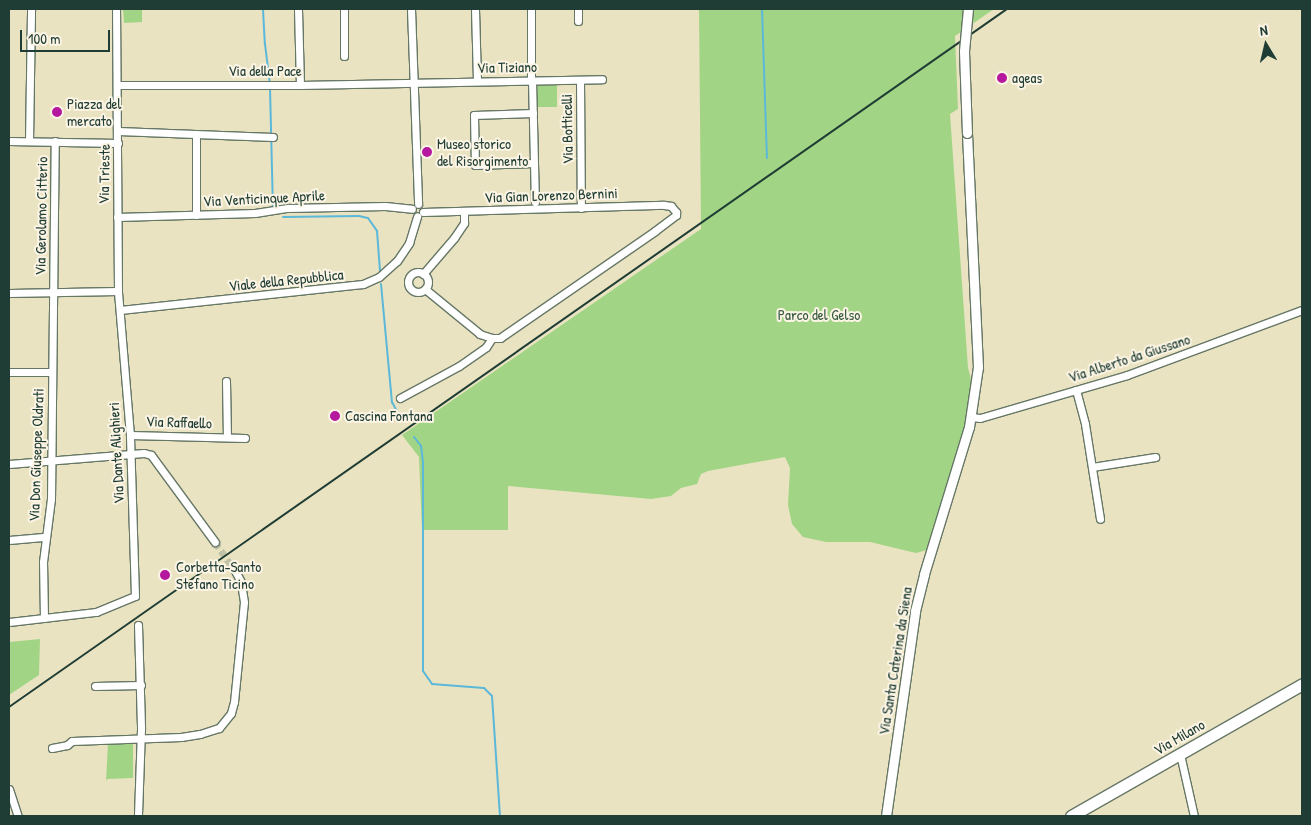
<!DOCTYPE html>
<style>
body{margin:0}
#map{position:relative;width:1311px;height:825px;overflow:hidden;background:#eae3c2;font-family:"Patrick Hand",sans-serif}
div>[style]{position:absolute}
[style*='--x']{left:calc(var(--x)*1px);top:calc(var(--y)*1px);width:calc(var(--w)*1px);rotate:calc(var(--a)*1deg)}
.green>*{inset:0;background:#a1d585}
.stream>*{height:2px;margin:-1px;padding:0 1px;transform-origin:1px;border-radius:1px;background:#5bb8d9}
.minor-tunnel>*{height:7px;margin-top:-3.5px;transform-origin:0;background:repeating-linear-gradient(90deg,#c1c2a6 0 7px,transparent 0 10.5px)}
.roads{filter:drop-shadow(1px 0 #676) drop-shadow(-1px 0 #676) drop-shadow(0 1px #676) drop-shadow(0 -1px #676)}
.minor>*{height:7px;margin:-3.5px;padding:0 3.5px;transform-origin:3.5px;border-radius:3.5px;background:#fff}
.minor>.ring{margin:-3.5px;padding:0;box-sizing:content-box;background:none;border:7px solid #fff;border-radius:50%}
.tertiary>*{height:9px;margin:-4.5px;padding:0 4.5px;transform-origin:4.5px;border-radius:4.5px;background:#fff}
.primary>*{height:11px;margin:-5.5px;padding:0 5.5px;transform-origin:5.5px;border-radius:5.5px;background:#fff}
.rail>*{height:2px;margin:-1px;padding:0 1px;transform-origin:1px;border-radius:1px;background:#1f3d34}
.bridges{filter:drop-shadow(1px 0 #676) drop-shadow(-1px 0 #676) drop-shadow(0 1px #676) drop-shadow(0 -1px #676)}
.tertiary-bridge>*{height:9px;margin:-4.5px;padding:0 4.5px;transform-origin:4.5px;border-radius:4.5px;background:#fff}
.dots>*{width:14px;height:14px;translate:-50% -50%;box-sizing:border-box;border:2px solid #fcf5e5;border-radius:50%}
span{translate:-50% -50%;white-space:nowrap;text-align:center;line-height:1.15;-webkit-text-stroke:4px #fcf5e5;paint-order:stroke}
.street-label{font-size:15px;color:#1f3d34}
.poi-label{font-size:15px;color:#1f3d34}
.left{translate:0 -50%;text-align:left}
.park-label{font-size:15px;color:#395b44}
.frame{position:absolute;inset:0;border:10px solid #1f3d34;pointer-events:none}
.north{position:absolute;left:1241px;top:20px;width:50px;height:50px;-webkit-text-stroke:4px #fcf5e5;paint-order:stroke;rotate:351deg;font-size:14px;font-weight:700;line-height:20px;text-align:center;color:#1f3d34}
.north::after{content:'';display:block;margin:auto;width:18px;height:22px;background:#1f3d34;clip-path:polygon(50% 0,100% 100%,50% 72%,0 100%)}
.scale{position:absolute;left:20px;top:30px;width:90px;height:22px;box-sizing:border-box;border:2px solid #1f3d34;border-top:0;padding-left:6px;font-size:15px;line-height:18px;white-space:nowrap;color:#1f3d34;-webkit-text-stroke:4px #fcf5e5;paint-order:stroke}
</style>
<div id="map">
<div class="green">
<div style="clip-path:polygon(123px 9px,142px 9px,142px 22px,124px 23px)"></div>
<div style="clip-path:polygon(699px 9px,994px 9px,955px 36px,958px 109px,950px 114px,968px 368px,972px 383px,965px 430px,927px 550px,916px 553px,870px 542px,826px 542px,803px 537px,792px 524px,788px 505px,790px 468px,785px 457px,708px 471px,701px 474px,697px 484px,681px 488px,671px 496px,651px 499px,508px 486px,508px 530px,422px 530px,419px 457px,402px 435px,701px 229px)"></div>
<div style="clip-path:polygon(535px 84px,557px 84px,557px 107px,536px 107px)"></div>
<div style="clip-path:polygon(40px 639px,39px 675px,9px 695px,9px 642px)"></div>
<div style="clip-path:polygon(108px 743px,133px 744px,133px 778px,107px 779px,106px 782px)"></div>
</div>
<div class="stream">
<div style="--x:263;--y:9;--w:35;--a:87"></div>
<div style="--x:265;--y:44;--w:39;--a:83"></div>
<div style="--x:762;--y:9;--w:149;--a:88.1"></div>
<div style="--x:270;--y:88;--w:119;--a:88.6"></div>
<div style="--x:283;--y:217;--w:76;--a:-0.8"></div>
<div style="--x:359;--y:216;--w:9;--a:13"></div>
<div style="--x:368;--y:218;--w:16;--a:55"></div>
<div style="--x:377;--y:231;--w:40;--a:85.7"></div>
<div style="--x:381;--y:284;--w:119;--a:84.7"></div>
<div style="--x:392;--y:402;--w:15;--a:62"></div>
<div style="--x:414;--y:437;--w:11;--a:52"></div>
<div style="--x:421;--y:446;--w:16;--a:83"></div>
<div style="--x:423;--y:462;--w:209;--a:90"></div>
<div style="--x:423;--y:671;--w:16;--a:55"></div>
<div style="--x:432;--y:684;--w:52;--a:4.4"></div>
<div style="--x:484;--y:688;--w:11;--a:45"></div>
<div style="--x:492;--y:696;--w:120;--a:86.2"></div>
</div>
<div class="minor-tunnel">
<div style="--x:215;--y:542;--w:33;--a:55"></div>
</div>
<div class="roads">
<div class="minor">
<div style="--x:298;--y:9;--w:76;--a:88.5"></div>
<div style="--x:344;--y:9;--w:47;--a:90"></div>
<div style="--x:411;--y:9;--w:195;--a:87.9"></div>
<div style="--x:475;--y:9;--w:72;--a:88.4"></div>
<div style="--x:578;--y:9;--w:12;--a:90"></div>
<div style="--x:580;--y:80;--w:128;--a:89.6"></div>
<div style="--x:531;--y:81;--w:72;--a:-90"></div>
<div style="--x:532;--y:81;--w:121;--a:88.6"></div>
<div style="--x:118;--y:85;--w:182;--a:0"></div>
<div style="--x:300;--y:85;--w:302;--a:-1.1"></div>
<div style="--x:533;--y:113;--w:59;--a:178.1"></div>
<div style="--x:474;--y:115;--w:50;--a:88.9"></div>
<div style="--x:475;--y:165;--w:59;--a:-1.9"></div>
<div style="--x:118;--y:131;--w:155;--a:2.2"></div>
<div style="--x:196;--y:134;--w:81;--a:90"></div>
<div style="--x:9;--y:141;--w:109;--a:1.1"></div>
<div style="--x:29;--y:141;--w:132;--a:-89.1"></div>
<div style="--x:423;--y:212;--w:241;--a:-1.7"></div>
<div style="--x:664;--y:205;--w:7;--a:8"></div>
<div style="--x:671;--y:206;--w:8;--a:50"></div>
<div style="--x:676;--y:212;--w:3;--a:90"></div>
<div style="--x:676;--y:215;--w:26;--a:143"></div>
<div style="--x:655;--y:231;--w:188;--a:145.4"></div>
<div style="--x:500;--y:338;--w:8;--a:180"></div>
<div style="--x:492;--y:338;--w:13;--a:-162"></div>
<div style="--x:480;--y:334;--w:71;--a:-140.7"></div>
<div style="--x:117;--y:217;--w:138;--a:-1.7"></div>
<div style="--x:255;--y:213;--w:33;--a:-9"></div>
<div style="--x:288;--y:208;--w:97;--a:-1.2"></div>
<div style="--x:385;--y:206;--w:27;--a:6"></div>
<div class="ring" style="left:408px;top:272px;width:13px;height:13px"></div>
<div style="--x:423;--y:274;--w:48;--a:-49.3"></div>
<div style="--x:454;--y:238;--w:18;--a:-56"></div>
<div style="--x:464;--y:223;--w:12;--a:-90"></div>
<div style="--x:9;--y:293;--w:109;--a:-1.1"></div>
<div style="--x:120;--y:310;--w:244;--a:-6.1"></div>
<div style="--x:363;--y:284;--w:17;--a:-24"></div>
<div style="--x:379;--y:277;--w:24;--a:-42"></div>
<div style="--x:397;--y:261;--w:22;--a:-56"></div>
<div style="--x:409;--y:243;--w:28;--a:-73"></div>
<div style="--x:9;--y:372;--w:43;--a:0"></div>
<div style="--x:226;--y:381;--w:56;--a:89"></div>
<div style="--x:1076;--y:390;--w:35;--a:75"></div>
<div style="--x:1085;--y:424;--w:96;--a:81"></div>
<div style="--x:400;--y:398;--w:67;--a:-28.5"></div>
<div style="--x:459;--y:366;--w:33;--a:-35"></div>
<div style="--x:486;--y:347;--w:11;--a:-56"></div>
<div style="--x:971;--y:417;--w:9;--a:6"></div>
<div style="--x:980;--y:418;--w:153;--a:-16.3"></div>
<div style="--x:1127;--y:375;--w:187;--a:-20.4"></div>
<div style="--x:130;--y:435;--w:115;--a:1.5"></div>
<div style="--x:9;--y:464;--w:135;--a:-4.7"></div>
<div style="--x:144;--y:453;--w:7;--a:16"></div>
<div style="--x:151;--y:455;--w:108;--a:53.7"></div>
<div style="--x:1092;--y:467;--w:64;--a:-9"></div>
<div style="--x:9;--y:540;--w:37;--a:-5"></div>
<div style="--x:44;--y:618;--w:56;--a:-91"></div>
<div style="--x:43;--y:562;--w:64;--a:-82.8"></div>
<div style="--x:51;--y:499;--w:358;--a:-89.4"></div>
<div style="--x:9;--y:622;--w:88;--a:-6.6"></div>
<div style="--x:96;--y:612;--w:42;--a:-22.3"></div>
<div style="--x:135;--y:596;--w:161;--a:-91.8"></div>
<div style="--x:130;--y:435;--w:144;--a:-94.8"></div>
<div style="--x:118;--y:291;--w:282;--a:-90.4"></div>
<div style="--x:138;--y:625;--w:104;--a:88.3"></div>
<div style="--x:141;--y:729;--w:87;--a:92"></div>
<div style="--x:95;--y:686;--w:46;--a:-1.2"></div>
<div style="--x:52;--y:748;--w:15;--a:-11"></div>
<div style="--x:67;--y:745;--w:6;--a:-39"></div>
<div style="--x:72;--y:741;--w:109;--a:-2.1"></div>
<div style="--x:181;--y:737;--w:19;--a:-9"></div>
<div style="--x:200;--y:734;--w:20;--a:-18"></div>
<div style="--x:219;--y:728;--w:19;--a:-51"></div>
<div style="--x:231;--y:713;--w:11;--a:-75"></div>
<div style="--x:234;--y:702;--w:100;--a:-84.3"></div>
<div style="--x:244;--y:602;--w:20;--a:-99"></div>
<div style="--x:241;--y:582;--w:15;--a:-118"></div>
<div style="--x:1180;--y:754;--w:64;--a:77.3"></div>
<div style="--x:9;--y:789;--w:28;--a:72"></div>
</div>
<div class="tertiary">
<div style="--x:886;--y:816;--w:207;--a:-81.9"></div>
<div style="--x:915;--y:611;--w:38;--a:-76"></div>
<div style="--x:924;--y:574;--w:154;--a:-73"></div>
<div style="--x:969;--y:427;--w:61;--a:-81.5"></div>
<div style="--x:978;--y:367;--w:234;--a:-92.7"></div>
</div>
<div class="primary">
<div style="--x:1071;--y:816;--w:266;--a:-29.7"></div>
</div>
</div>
<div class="rail">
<div style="--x:9;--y:707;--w:1218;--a:-34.97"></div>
</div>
<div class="bridges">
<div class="tertiary-bridge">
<div style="--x:967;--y:133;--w:82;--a:-92.1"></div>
<div style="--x:964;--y:51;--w:42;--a:-84.6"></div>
</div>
</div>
<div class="dots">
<div style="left:1002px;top:78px;background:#b5179e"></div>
<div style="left:57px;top:112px;background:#b5179e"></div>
<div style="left:427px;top:152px;background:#b5179e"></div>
<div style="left:335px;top:416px;background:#b5179e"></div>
<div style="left:165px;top:575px;background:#b5179e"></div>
</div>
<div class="street-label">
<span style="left:507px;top:67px;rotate:-1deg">Via Tiziano</span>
<span style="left:265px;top:71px">Via della Pace</span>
<span style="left:567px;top:129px;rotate:-91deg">Via Botticelli</span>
<span style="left:104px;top:174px;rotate:-89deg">Via Trieste</span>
<span style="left:551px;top:195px;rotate:-2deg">Via Gian Lorenzo Bernini</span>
<span style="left:264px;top:198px;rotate:-3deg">Via Venticinque Aprile</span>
<span style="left:41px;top:216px;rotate:-89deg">Via Gerolamo Citterio</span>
<span style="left:286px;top:280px;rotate:-6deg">Viale della Repubblica</span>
<span style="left:1129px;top:358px;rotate:-18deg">Via Alberto da Giussano</span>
<span style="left:179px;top:422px;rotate:2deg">Via Raffaello</span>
<span style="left:116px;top:453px;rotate:-93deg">Via Dante Alighieri</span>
<span style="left:36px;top:455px;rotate:-88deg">Via Don Giuseppe Oldrati</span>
<span style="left:895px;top:661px;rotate:-81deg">Via Santa Caterina da Siena</span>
<span style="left:1179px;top:737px;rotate:-30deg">Via Milano</span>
</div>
<div class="poi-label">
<span class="left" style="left:1012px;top:78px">ageas</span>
<span class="left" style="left:67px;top:112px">Piazza del<br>mercato</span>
<span class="left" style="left:437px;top:152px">Museo storico<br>del Risorgimento</span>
<span class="left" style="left:345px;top:416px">Cascina Fontana</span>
<span class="left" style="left:176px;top:575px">Corbetta-Santo<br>Stefano Ticino</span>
</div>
<div class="park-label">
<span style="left:819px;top:315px">Parco del Gelso</span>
</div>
<div class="frame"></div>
<div class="north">N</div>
<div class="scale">100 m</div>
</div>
